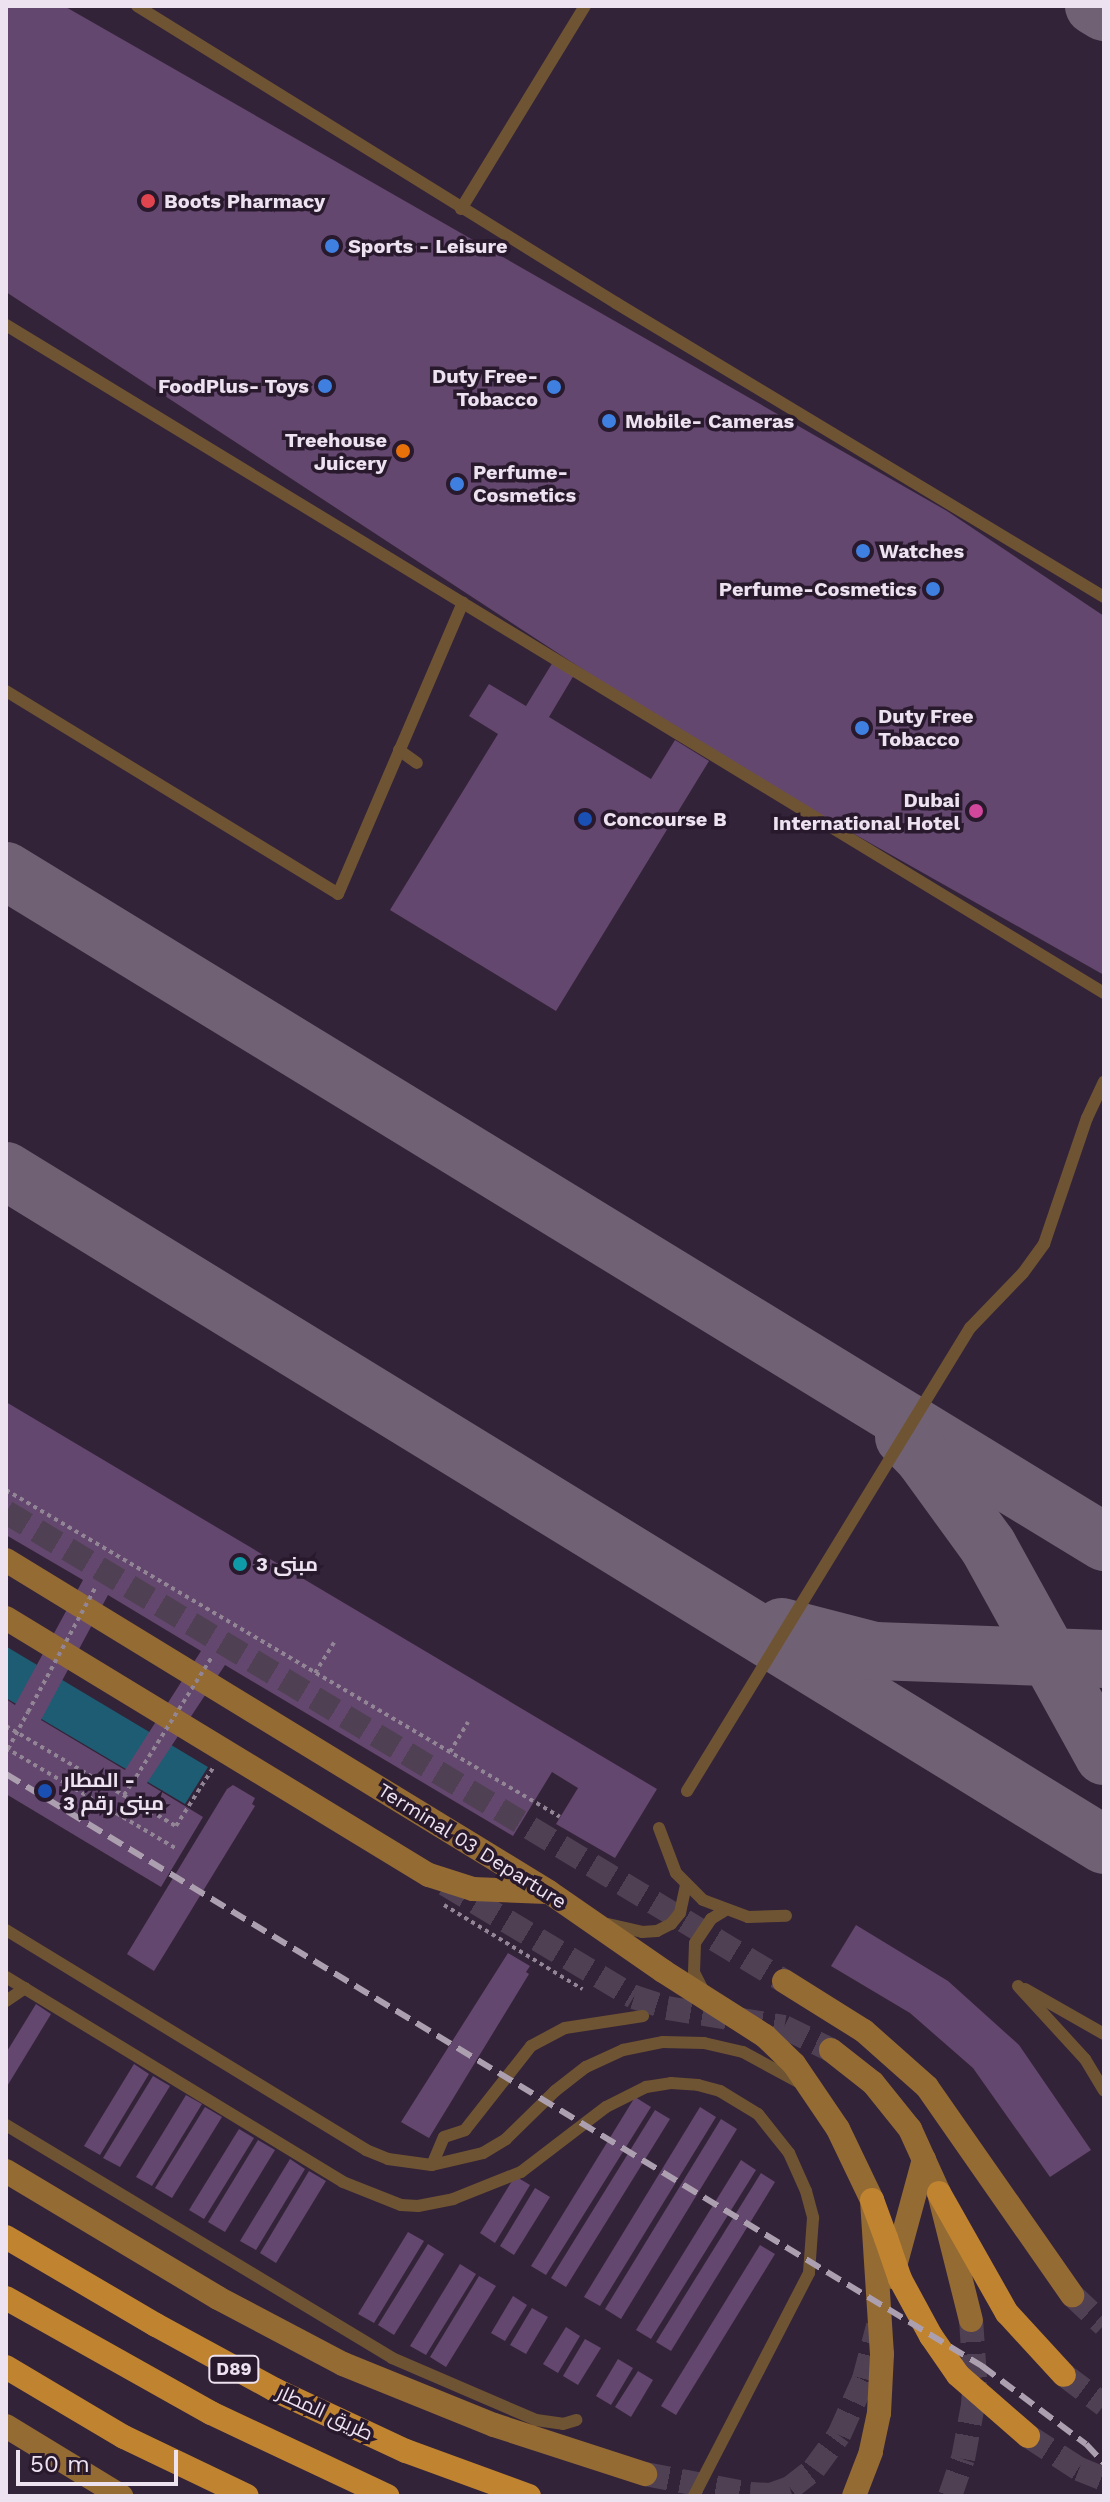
<!DOCTYPE html>
<meta charset="utf-8">
<style>
body{margin:0}
#map{position:relative;width:1110px;height:2502px;overflow:hidden;background:#332338;font-family:"Work Sans",Cairo,sans-serif}
div>[style]{position:absolute}
[style*='--x']{left:calc(var(--x)*1px);top:calc(var(--y)*1px);width:calc(var(--w)*1px);rotate:calc(var(--a)*1deg)}
.water>*{inset:0;background:#1e5c73}
.taxiway>*{height:58px;margin:-29px;padding:0 29px;transform-origin:29px;border-radius:29px;background:#706274}
.building>*{inset:0;background:#64476e}
.secondary-tunnel>*{height:24px;margin-top:-12px;transform-origin:0;background:repeating-linear-gradient(90deg,#4f4054 0 24px,transparent 0 36px)}
.trunk-tunnel>*{height:24px;margin-top:-12px;transform-origin:0;background:repeating-linear-gradient(90deg,#4f4054 0 24px,transparent 0 36px)}
.path>*{height:4px;margin-top:-2px;transform-origin:0;background:repeating-linear-gradient(90deg,#928596 0 4px,transparent 0 8px)}
.service>*{height:12px;margin:-6px;padding:0 6px;transform-origin:6px;border-radius:6px;background:#6f5433}
.secondary>*{height:24px;margin:-12px;padding:0 12px;transform-origin:12px;border-radius:12px;background:#956b34}
.trunk>*{height:24px;margin:-12px;padding:0 12px;transform-origin:12px;border-radius:12px;background:#c08430}
.rail>*{height:6px;margin-top:-3px;transform-origin:0;background:repeating-linear-gradient(90deg,#aca0b0 0 16px,transparent 0 24px)}
.path-bridge>*{height:4px;margin-top:-2px;transform-origin:0;background:repeating-linear-gradient(90deg,#928596 0 4px,transparent 0 8px)}
.trunk-bridge>*{height:24px;margin:-12px;padding:0 12px;transform-origin:12px;border-radius:12px;background:#c08430}
.dots>*{width:22px;height:22px;translate:-50% -50%;box-sizing:border-box;border:4px solid #28192d;border-radius:50%}
span{translate:-50% -50%;white-space:nowrap;text-align:center;line-height:1.15;-webkit-text-stroke:7px #28192d;paint-order:stroke}
.shield-label span{padding:2px 6px;background:#28192d;border:2px solid;border-radius:6px;-webkit-text-stroke-width:0}
.shield-label{font-size:18px;color:#ede2f0;font-weight:700}
.poi-label{font-size:20px;color:#ede2f0;font-weight:700}
.left{translate:0 -50%;text-align:left}
.right{translate:-100% -50%;text-align:right}
.street-label{font-size:20px;color:#ede2f0}
.frame{position:absolute;inset:0;border:8px solid #ede2f0;pointer-events:none}
.scale{position:absolute;left:16px;top:2450px;width:162px;height:36px;box-sizing:border-box;border:4px solid #ede2f0;border-top:0;padding-left:10px;font-size:24px;line-height:28px;white-space:nowrap;color:#ede2f0;-webkit-text-stroke:6px #28192d;paint-order:stroke}
</style>
<div id="map">
<div class="water">
<div style="clip-path:polygon(7px 1647px,208px 1767px,185px 1804px,6px 1698px)"></div>
</div>
<div class="taxiway">
<div style="--x:1094;--y:6;--w:12;--a:31"></div>
<div style="--x:6;--y:871;--w:1287;--a:31.43"></div>
<div style="--x:6;--y:1171;--w:1288;--a:31.54"></div>
<div style="--x:904;--y:1437;--w:29;--a:46"></div>
<div style="--x:924;--y:1458;--w:109;--a:54"></div>
<div style="--x:988;--y:1546;--w:240;--a:61.1"></div>
<div style="--x:782;--y:1627;--w:96;--a:14.5"></div>
<div style="--x:875;--y:1651;--w:229;--a:2"></div>
</div>
<div class="building">
<div style="clip-path:polygon(6px 6px,64px 6px,947px 511px,1104px 616px,1104px 975px,709px 752px,6px 292px)"></div>
<div style="clip-path:polygon(553px 662px,574px 675px,549px 717px,651px 779px,675px 740px,709px 761px,556px 1011px,390px 910px,498px 734px,469px 716px,489px 684px,526px 706px)"></div>
<div style="clip-path:polygon(evenodd,6px 1402px,657px 1789px,615px 1858px,556px 1824px,578px 1788px,552px 1772px,513px 1836px,225px 1665px,147px 1783px,203px 1817px,161px 1887px,6px 1794px,6px 1699px,15px 1705px,83px 1580px,6px 1535px,6px 1402px,108px 1595px,201px 1651px,125px 1770px,41px 1720px,108px 1595px)"></div>
<div style="clip-path:polygon(233px 1785px,255px 1798px,252px 1804px,255px 1806px,154px 1971px,127px 1954px,227px 1789px)"></div>
<div style="clip-path:polygon(856px 1925px,948px 1981px,1019px 2045px,1091px 2150px,1050px 2177px,973px 2068px,910px 2013px,831px 1966px)"></div>
<div style="clip-path:polygon(508px 1953px,530px 1966px,526px 1972px,529px 1974px,429px 2138px,401px 2122px)"></div>
<div style="clip-path:polygon(36px 2004px,51px 2014px,6px 2088px,6px 2053px)"></div>
<div style="clip-path:polygon(134px 2064px,149px 2074px,100px 2155px,84px 2146px)"></div>
<div style="clip-path:polygon(153px 2076px,170px 2086px,120px 2167px,103px 2158px)"></div>
<div style="clip-path:polygon(186px 2095px,202px 2104px,152px 2186px,136px 2177px)"></div>
<div style="clip-path:polygon(635px 2097px,651px 2107px,546px 2275px,531px 2266px)"></div>
<div style="clip-path:polygon(205px 2107px,222px 2117px,172px 2198px,155px 2188px)"></div>
<div style="clip-path:polygon(700px 2107px,716px 2117px,600px 2306px,584px 2297px)"></div>
<div style="clip-path:polygon(655px 2110px,670px 2119px,566px 2287px,551px 2278px)"></div>
<div style="clip-path:polygon(721px 2119px,737px 2129px,621px 2319px,605px 2309px)"></div>
<div style="clip-path:polygon(239px 2129px,254px 2138px,204px 2219px,189px 2210px)"></div>
<div style="clip-path:polygon(258px 2140px,275px 2150px,225px 2232px,208px 2222px)"></div>
<div style="clip-path:polygon(290px 2159px,305px 2169px,256px 2250px,240px 2241px)"></div>
<div style="clip-path:polygon(741px 2160px,756px 2170px,651px 2339px,636px 2330px)"></div>
<div style="clip-path:polygon(309px 2171px,326px 2181px,276px 2263px,260px 2253px)"></div>
<div style="clip-path:polygon(761px 2173px,775px 2182px,671px 2351px,656px 2342px)"></div>
<div style="clip-path:polygon(515px 2176px,530px 2185px,495px 2243px,480px 2233px)"></div>
<div style="clip-path:polygon(535px 2188px,550px 2197px,514px 2255px,500px 2246px)"></div>
<div style="clip-path:polygon(408px 2232px,424px 2241px,374px 2323px,358px 2314px)"></div>
<div style="clip-path:polygon(428px 2244px,444px 2254px,394px 2335px,378px 2325px)"></div>
<div style="clip-path:polygon(760px 2245px,775px 2254px,676px 2415px,661px 2406px)"></div>
<div style="clip-path:polygon(460px 2264px,476px 2274px,426px 2355px,410px 2346px)"></div>
<div style="clip-path:polygon(479px 2276px,496px 2286px,446px 2367px,430px 2357px)"></div>
<div style="clip-path:polygon(513px 2296px,527px 2305px,505px 2341px,491px 2333px)"></div>
<div style="clip-path:polygon(532px 2308px,548px 2317px,526px 2354px,510px 2345px)"></div>
<div style="clip-path:polygon(566px 2327px,580px 2336px,558px 2373px,543px 2364px)"></div>
<div style="clip-path:polygon(585px 2339px,601px 2348px,578px 2385px,563px 2376px)"></div>
<div style="clip-path:polygon(618px 2359px,633px 2368px,611px 2405px,596px 2396px)"></div>
<div style="clip-path:polygon(638px 2371px,653px 2380px,631px 2417px,615px 2407px)"></div>
</div>
<div class="secondary-tunnel">
<div style="--x:6;--y:1512;--w:908;--a:31.08"></div>
<div style="--x:445;--y:1884;--w:220;--a:30.9"></div>
<div style="--x:634;--y:1997;--w:35;--a:18"></div>
<div style="--x:667;--y:2008;--w:119;--a:9.2"></div>
<div style="--x:784;--y:2027;--w:52;--a:26.1"></div>
<div style="--x:1072;--y:2295;--w:44;--a:43.2"></div>
<div style="--x:645;--y:2474;--w:107;--a:10.8"></div>
<div style="--x:750;--y:2494;--w:20;--a:3"></div>
<div style="--x:770;--y:2495;--w:21;--a:-19"></div>
<div style="--x:790;--y:2488;--w:31;--a:-38"></div>
<div style="--x:814;--y:2469;--w:42;--a:-53.7"></div>
<div style="--x:839;--y:2435;--w:61;--a:-65.9"></div>
<div style="--x:864;--y:2379;--w:55;--a:-75.2"></div>
<div style="--x:950;--y:2496;--w:39;--a:-71"></div>
<div style="--x:963;--y:2459;--w:55;--a:-79.5"></div>
<div style="--x:973;--y:2405;--w:27;--a:-86"></div>
<div style="--x:975;--y:2378;--w:58;--a:-93.9"></div>
</div>
<div class="trunk-tunnel">
<div style="--x:1064;--y:2375;--w:50;--a:36.9"></div>
<div style="--x:1028;--y:2436;--w:61;--a:32.9"></div>
<div style="--x:1079;--y:2469;--w:27;--a:22"></div>
</div>
<div class="path">
<div style="--x:6;--y:1490;--w:643;--a:30.55"></div>
<div style="--x:315;--y:1673;--w:36;--a:-58"></div>
<div style="--x:6;--y:1726;--w:197;--a:30.5"></div>
<div style="--x:176;--y:1826;--w:69;--a:-57.5"></div>
<div style="--x:6;--y:1748;--w:199;--a:30.6"></div>
<div style="--x:8;--y:1749;--w:42;--a:-61.6"></div>
<div style="--x:450;--y:1752;--w:35;--a:-59"></div>
<div style="--x:124;--y:1795;--w:22;--a:-56"></div>
<div style="--x:444;--y:1905;--w:162;--a:31.3"></div>
</div>
<div class="service">
<div style="--x:137;--y:6;--w:564;--a:31.8"></div>
<div style="--x:616;--y:303;--w:570;--a:31.07"></div>
<div style="--x:461;--y:209;--w:238;--a:-58.6"></div>
<div style="--x:6;--y:325;--w:1285;--a:31.32"></div>
<div style="--x:6;--y:691;--w:389;--a:31.4"></div>
<div style="--x:338;--y:894;--w:317;--a:-66.8"></div>
<div style="--x:399;--y:750;--w:22;--a:36"></div>
<div style="--x:687;--y:1791;--w:543;--a:-58.57"></div>
<div style="--x:970;--y:1328;--w:76;--a:-46.1"></div>
<div style="--x:1023;--y:1273;--w:36;--a:-54"></div>
<div style="--x:1044;--y:1244;--w:133;--a:-71.2"></div>
<div style="--x:1087;--y:1118;--w:40;--a:-65"></div>
<div style="--x:659;--y:1828;--w:48;--a:69.3"></div>
<div style="--x:676;--y:1873;--w:38;--a:45"></div>
<div style="--x:703;--y:1900;--w:48;--a:20.7"></div>
<div style="--x:748;--y:1917;--w:38;--a:-2"></div>
<div style="--x:608;--y:1924;--w:35;--a:13"></div>
<div style="--x:642;--y:1932;--w:15;--a:-4"></div>
<div style="--x:657;--y:1931;--w:16;--a:-27"></div>
<div style="--x:671;--y:1924;--w:14;--a:-51"></div>
<div style="--x:680;--y:1913;--w:29;--a:-78"></div>
<div style="--x:6;--y:1930;--w:422;--a:31.4"></div>
<div style="--x:366;--y:2150;--w:24;--a:22"></div>
<div style="--x:388;--y:2159;--w:44;--a:7.8"></div>
<div style="--x:432;--y:2165;--w:52;--a:-13.2"></div>
<div style="--x:483;--y:2153;--w:27;--a:-31"></div>
<div style="--x:506;--y:2139;--w:69;--a:-44.4"></div>
<div style="--x:555;--y:2091;--w:39;--a:-38"></div>
<div style="--x:586;--y:2067;--w:41;--a:-24.7"></div>
<div style="--x:623;--y:2050;--w:41;--a:-11.3"></div>
<div style="--x:663;--y:2042;--w:41;--a:1.4"></div>
<div style="--x:704;--y:2043;--w:40;--a:13"></div>
<div style="--x:743;--y:2052;--w:65;--a:28.5"></div>
<div style="--x:6;--y:1977;--w:394;--a:31.3"></div>
<div style="--x:343;--y:2182;--w:62;--a:21.6"></div>
<div style="--x:401;--y:2205;--w:17;--a:3"></div>
<div style="--x:418;--y:2206;--w:36;--a:-11"></div>
<div style="--x:453;--y:2199;--w:73;--a:-21.7"></div>
<div style="--x:521;--y:2172;--w:107;--a:-37.4"></div>
<div style="--x:606;--y:2107;--w:45;--a:-26.6"></div>
<div style="--x:646;--y:2087;--w:25;--a:-9"></div>
<div style="--x:671;--y:2083;--w:27;--a:4"></div>
<div style="--x:698;--y:2085;--w:23;--a:15"></div>
<div style="--x:720;--y:2091;--w:44;--a:31.2"></div>
<div style="--x:758;--y:2114;--w:50;--a:51.5"></div>
<div style="--x:789;--y:2153;--w:42;--a:65.9"></div>
<div style="--x:806;--y:2191;--w:28;--a:75"></div>
<div style="--x:813;--y:2218;--w:55;--a:94.2"></div>
<div style="--x:809;--y:2273;--w:251;--a:117.3"></div>
<div style="--x:1018;--y:1986;--w:99;--a:47.5"></div>
<div style="--x:1085;--y:2059;--w:37;--a:59"></div>
<div style="--x:1025;--y:1989;--w:91;--a:29.7"></div>
<div style="--x:704;--y:1992;--w:22;--a:-117"></div>
<div style="--x:694;--y:1972;--w:29;--a:-88"></div>
<div style="--x:695;--y:1943;--w:29;--a:-56"></div>
<div style="--x:711;--y:1919;--w:15;--a:-32"></div>
<div style="--x:6;--y:2001;--w:23;--a:-34"></div>
<div style="--x:6;--y:2125;--w:451;--a:31.1"></div>
<div style="--x:392;--y:2358;--w:157;--a:23.3"></div>
<div style="--x:536;--y:2420;--w:27;--a:8"></div>
<div style="--x:563;--y:2424;--w:14;--a:-17"></div>
<div style="--x:432;--y:2165;--w:30;--a:-67"></div>
<div style="--x:444;--y:2137;--w:22;--a:-18"></div>
<div style="--x:465;--y:2130;--w:107;--a:-51.8"></div>
<div style="--x:531;--y:2046;--w:38;--a:-28"></div>
<div style="--x:565;--y:2028;--w:79;--a:-8.7"></div>
</div>
<div class="secondary">
<div style="--x:6;--y:1560;--w:636;--a:31.44"></div>
<div style="--x:549;--y:1892;--w:139;--a:34.7"></div>
<div style="--x:663;--y:1971;--w:121;--a:32.5"></div>
<div style="--x:765;--y:2036;--w:40;--a:44"></div>
<div style="--x:794;--y:2064;--w:78;--a:55.9"></div>
<div style="--x:838;--y:2129;--w:79;--a:64.4"></div>
<div style="--x:872;--y:2200;--w:154;--a:86.3"></div>
<div style="--x:882;--y:2354;--w:59;--a:92.9"></div>
<div style="--x:879;--y:2413;--w:40;--a:102"></div>
<div style="--x:871;--y:2452;--w:47;--a:111.1"></div>
<div style="--x:6;--y:1618;--w:495;--a:31.3"></div>
<div style="--x:429;--y:1875;--w:46;--a:17.7"></div>
<div style="--x:473;--y:1889;--w:74;--a:2.3"></div>
<div style="--x:784;--y:1981;--w:94;--a:32"></div>
<div style="--x:864;--y:2031;--w:84;--a:41.6"></div>
<div style="--x:927;--y:2087;--w:254;--a:55.1"></div>
<div style="--x:831;--y:2050;--w:53;--a:38.2"></div>
<div style="--x:873;--y:2083;--w:59;--a:51.2"></div>
<div style="--x:910;--y:2129;--w:70;--a:65.6"></div>
<div style="--x:939;--y:2193;--w:131;--a:75.9"></div>
<div style="--x:6;--y:2171;--w:247;--a:30.9"></div>
<div style="--x:218;--y:2298;--w:141;--a:27.8"></div>
<div style="--x:343;--y:2364;--w:163;--a:22"></div>
<div style="--x:494;--y:2425;--w:159;--a:18"></div>
<div style="--x:892;--y:2277;--w:122;--a:-74.8"></div>
<div style="--x:6;--y:2426;--w:135;--a:31.3"></div>
</div>
<div class="trunk">
<div style="--x:939;--y:2193;--w:138;--a:60.5"></div>
<div style="--x:1007;--y:2313;--w:84;--a:47.4"></div>
<div style="--x:872;--y:2200;--w:40;--a:69.8"></div>
<div style="--x:6;--y:2237;--w:174;--a:30.4"></div>
<div style="--x:156;--y:2325;--w:136;--a:28.6"></div>
<div style="--x:275;--y:2390;--w:145;--a:25"></div>
<div style="--x:406;--y:2451;--w:131;--a:20.1"></div>
<div style="--x:900;--y:2279;--w:65;--a:61.5"></div>
<div style="--x:931;--y:2336;--w:47;--a:55.3"></div>
<div style="--x:958;--y:2375;--w:93;--a:41.1"></div>
<div style="--x:6;--y:2298;--w:235;--a:29.3"></div>
<div style="--x:211;--y:2413;--w:195;--a:25.2"></div>
<div style="--x:6;--y:2367;--w:137;--a:30.7"></div>
<div style="--x:124;--y:2437;--w:136;--a:25.6"></div>
</div>
<div class="rail">
<div style="--x:6;--y:1774;--w:1142;--a:31.24"></div>
<div style="--x:982;--y:2366;--w:130;--a:36.9"></div>
<div style="--x:1086;--y:2444;--w:26;--a:47"></div>
</div>
<div class="path-bridge">
<div style="--x:28;--y:1712;--w:141;--a:-61.6"></div>
<div style="--x:136;--y:1777;--w:142;--a:-57.7"></div>
</div>
<div class="trunk-bridge">
<div style="--x:886;--y:2238;--w:43;--a:71.1"></div>
</div>
<div class="dots">
<div style="left:148px;top:201px;background:#e0444e"></div>
<div style="left:332px;top:246px;background:#3f7fe0"></div>
<div style="left:325px;top:386px;background:#3f7fe0"></div>
<div style="left:554px;top:387px;background:#3f7fe0"></div>
<div style="left:609px;top:421px;background:#3f7fe0"></div>
<div style="left:403px;top:451px;background:#e8710a"></div>
<div style="left:457px;top:484px;background:#3f7fe0"></div>
<div style="left:863px;top:551px;background:#3f7fe0"></div>
<div style="left:933px;top:589px;background:#3f7fe0"></div>
<div style="left:862px;top:728px;background:#3f7fe0"></div>
<div style="left:976px;top:811px;background:#d1479c"></div>
<div style="left:585px;top:819px;background:#1a4fb4"></div>
<div style="left:240px;top:1564px;background:#0f9aa8"></div>
<div style="left:45px;top:1791px;background:#1a4fb4"></div>
</div>
<div class="shield-label">
<span style="left:234px;top:2369px">D89</span>
</div>
<div class="poi-label">
<span class="left" style="left:164px;top:201px">Boots Pharmacy</span>
<span class="left" style="left:348px;top:246px">Sports - Leisure</span>
<span class="right" style="left:538px;top:388px">Duty Free-<br>Tobacco</span>
<span class="right" style="left:309px;top:386px">FoodPlus- Toys</span>
<span class="left" style="left:625px;top:421px">Mobile- Cameras</span>
<span class="right" style="left:387px;top:452px">Treehouse<br>Juicery</span>
<span class="left" style="left:473px;top:484px">Perfume-<br>Cosmetics</span>
<span class="left" style="left:879px;top:551px">Watches</span>
<span class="right" style="left:917px;top:589px">Perfume-Cosmetics</span>
<span class="left" style="left:878px;top:728px">Duty Free<br>Tobacco</span>
<span class="right" style="left:960px;top:812px">Dubai<br>International Hotel</span>
<span class="left" style="left:603px;top:819px">Concourse B</span>
<span class="left" style="left:256px;top:1564px">مبنى 3</span>
<span class="left" style="left:63px;top:1792px">المطار -<br>مبنى رقم 3</span>
</div>
<div class="street-label">
<span style="left:472px;top:1846px;rotate:32deg">Terminal 03 Departure</span>
<span style="left:325px;top:2413px;rotate:25deg">طريق المطار</span>
</div>
<div class="frame"></div>
<div class="scale">50 m</div>
</div>
